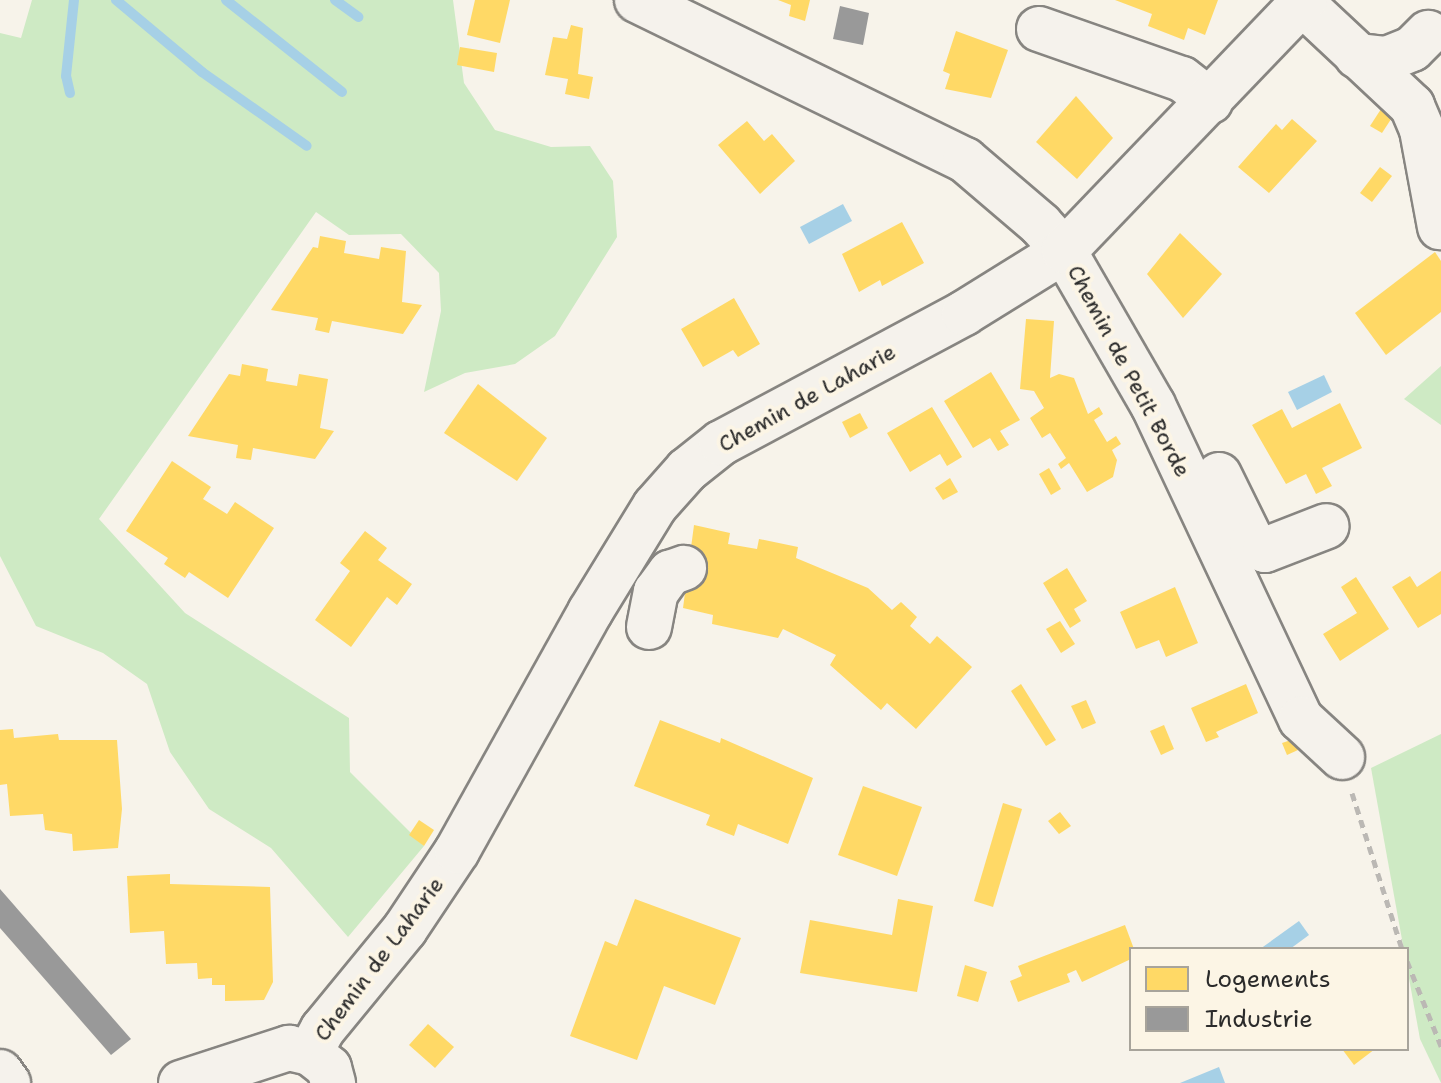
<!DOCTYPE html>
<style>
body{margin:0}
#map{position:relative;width:1441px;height:1083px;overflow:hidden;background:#f7f3ea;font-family:"Shantell Sans",sans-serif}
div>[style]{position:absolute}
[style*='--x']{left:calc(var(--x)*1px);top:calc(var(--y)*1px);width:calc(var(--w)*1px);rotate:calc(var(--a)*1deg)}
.green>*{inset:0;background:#ceeac4}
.water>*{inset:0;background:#a6d0e6}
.homes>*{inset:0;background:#ffd966}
.industry>*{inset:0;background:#999}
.stream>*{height:10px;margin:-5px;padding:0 5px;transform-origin:5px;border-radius:5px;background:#a6d0e6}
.path>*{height:5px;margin-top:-2.5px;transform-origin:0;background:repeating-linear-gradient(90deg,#bbb8b4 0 8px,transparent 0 14px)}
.roads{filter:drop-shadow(2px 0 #878581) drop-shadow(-2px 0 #878581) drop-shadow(0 2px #878581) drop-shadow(0 -2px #878581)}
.minor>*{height:44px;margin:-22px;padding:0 22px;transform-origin:22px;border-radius:22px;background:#f5f2ec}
span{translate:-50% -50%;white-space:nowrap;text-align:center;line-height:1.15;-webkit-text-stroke:8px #fcf5e5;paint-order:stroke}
.street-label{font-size:22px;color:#2b2b2b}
.legend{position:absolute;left:1129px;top:947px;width:280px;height:104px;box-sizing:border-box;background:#fcf5e5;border:2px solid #a8a49b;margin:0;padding:10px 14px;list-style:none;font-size:24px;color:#2b2b2b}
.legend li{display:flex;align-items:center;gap:16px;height:40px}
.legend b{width:40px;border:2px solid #a8a49b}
</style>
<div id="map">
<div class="green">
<div style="clip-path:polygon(32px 0,453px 0,464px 83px,495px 130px,551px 147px,590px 146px,613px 181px,617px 237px,555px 336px,515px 364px,465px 373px,424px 392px,441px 311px,439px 273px,401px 234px,349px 235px,316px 212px,99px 519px,185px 613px,349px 718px,350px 772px,424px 846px,348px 937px,271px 848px,209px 809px,170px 752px,147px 684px,103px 653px,36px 626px,0 556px,0 33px,21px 38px)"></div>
<div style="clip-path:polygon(1441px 366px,1441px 425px,1404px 399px)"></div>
<div style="clip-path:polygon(1441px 734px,1441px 1083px,1420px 1039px,1371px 768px)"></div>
</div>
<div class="water">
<div style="clip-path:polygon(843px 204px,852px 221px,809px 244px,800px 227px)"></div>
<div style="clip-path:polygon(1324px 375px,1332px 392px,1297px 410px,1288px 392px)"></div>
<div style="clip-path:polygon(1299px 921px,1309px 935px,1290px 949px,1260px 949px)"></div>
<div style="clip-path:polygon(1219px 1067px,1225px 1083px,1180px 1083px)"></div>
</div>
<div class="homes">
<div style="clip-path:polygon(475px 0,510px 0,500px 43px,467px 35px)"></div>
<div style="clip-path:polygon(778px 0,810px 0,805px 21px,789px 16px,791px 5px)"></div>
<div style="clip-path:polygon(1115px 0,1218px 0,1205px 35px,1188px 28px,1184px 40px,1148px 26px,1152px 14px)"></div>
<div style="clip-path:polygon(571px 25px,583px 28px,578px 74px,593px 77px,589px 99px,565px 94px,568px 79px,545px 75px,553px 37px,567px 39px)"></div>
<div style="clip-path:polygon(956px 31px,1008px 50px,991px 98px,945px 89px,950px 74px,943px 71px)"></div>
<div style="clip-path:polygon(460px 47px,497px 53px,494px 72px,457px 65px)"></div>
<div style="clip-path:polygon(1076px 96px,1113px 138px,1077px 179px,1036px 142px)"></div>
<div style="clip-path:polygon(1383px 106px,1395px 113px,1382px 133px,1370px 126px)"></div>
<div style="clip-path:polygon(1292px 119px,1317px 141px,1269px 193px,1238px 167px,1276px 124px,1282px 130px)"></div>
<div style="clip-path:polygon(747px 121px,764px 141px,772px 134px,795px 161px,760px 194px,718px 145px)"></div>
<div style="clip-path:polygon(1380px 167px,1392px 176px,1372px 202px,1360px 193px)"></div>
<div style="clip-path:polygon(902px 222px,924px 263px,882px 286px,880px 280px,859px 292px,842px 254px)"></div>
<div style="clip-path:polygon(1180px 233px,1222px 274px,1183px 318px,1147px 274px)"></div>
<div style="clip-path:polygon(320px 236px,346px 241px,344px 253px,379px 259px,381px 247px,406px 251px,402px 302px,422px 305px,403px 334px,332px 321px,329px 333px,315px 330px,318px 318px,271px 310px,313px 247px,318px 248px)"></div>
<div style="clip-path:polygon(1435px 252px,1441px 261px,1441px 312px,1386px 355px,1355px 313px)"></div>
<div style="clip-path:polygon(734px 298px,760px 344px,738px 357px,733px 350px,703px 367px,681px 329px)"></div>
<div style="clip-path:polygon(1026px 319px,1054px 321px,1050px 378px,1059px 374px,1074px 378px,1088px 414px,1099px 407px,1103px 414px,1094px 420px,1107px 442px,1116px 436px,1121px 444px,1112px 450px,1117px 460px,1113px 477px,1087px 492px,1069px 463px,1061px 469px,1058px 464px,1066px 458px,1050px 433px,1042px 438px,1030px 418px,1044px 408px,1034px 391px,1020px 389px)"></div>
<div style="clip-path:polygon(242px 364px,268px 369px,266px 381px,297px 386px,299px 374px,328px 379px,320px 428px,334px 431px,315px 459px,253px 448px,251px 460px,236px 458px,238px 445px,188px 436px,229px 374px,240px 376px)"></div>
<div style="clip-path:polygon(991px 372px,1020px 420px,1000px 431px,1009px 445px,998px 451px,990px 438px,973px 448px,944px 401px)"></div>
<div style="clip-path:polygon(478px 384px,547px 438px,517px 481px,444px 433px)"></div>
<div style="clip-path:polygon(1340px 403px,1362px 448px,1322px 468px,1332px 486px,1316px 494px,1306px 474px,1286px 484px,1252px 425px,1282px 409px,1292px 428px)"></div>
<div style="clip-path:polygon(932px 407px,962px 457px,947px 466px,940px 454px,910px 472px,887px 433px)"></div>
<div style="clip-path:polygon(860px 413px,868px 428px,850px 438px,842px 422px)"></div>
<div style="clip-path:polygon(172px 461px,211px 487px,203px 499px,227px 514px,235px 502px,274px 528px,228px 598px,189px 572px,185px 578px,164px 564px,168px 558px,126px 531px)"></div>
<div style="clip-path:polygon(1049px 468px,1061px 489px,1051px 495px,1039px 474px)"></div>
<div style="clip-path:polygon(950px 478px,958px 492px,943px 500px,935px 488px)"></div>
<div style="clip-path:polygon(694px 525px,730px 533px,728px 544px,757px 549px,759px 539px,798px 547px,796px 558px,868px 588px,892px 610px,901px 602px,917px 617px,910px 626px,930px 644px,937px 636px,972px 667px,916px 729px,887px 703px,881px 710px,830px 665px,836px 655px,783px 629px,778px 638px,712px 624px,713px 615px,683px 608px)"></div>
<div style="clip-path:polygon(365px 531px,387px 548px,378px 560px,412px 584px,397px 605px,387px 597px,351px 647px,315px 620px,350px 571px,340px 563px)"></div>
<div style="clip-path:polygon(1067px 568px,1087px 601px,1074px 609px,1081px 621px,1070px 628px,1043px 583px)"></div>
<div style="clip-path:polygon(1441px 571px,1441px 614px,1418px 628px,1392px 587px,1410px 576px,1417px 587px)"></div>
<div style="clip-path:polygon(1356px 577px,1389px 629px,1340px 661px,1323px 634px,1357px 613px,1341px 587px)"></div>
<div style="clip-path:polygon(1175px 587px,1198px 643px,1166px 657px,1159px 640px,1136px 649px,1120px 612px)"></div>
<div style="clip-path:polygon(1060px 621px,1075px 644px,1061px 653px,1046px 629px)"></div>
<div style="clip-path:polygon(1021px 684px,1056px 740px,1046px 746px,1011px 691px)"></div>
<div style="clip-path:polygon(1246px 684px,1258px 713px,1216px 732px,1219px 737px,1206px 742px,1191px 708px)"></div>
<div style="clip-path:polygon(1086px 700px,1096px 723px,1082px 729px,1071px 706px)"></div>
<div style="clip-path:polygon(660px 720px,720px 743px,721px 738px,813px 778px,788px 844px,738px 824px,734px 836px,706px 825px,710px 815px,634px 786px)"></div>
<div style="clip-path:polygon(1164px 725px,1174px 749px,1161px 755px,1150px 731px)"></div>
<div style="clip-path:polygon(13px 729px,14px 738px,58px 734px,59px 740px,117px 740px,122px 809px,118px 848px,73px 851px,72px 834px,45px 830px,43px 814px,10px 816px,7px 784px,0 785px,0 730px)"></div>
<div style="clip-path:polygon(1294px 739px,1298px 750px,1287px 755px,1282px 743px)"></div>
<div style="clip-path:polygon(863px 786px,922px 807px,897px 876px,838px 855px)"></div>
<div style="clip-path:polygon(1003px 803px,1022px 809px,993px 907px,974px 901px)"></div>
<div style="clip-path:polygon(1060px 812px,1071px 826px,1059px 834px,1048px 821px)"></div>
<div style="clip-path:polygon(419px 820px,434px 830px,424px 846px,409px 835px)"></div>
<div style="clip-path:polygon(170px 874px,170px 884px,270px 887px,273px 982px,264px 1000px,225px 1001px,225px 985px,212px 985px,212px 978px,198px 979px,197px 963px,166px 964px,164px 931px,130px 933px,127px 876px)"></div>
<div style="clip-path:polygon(635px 899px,741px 938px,715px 1005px,664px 986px,637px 1060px,570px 1036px,605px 941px,617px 946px)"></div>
<div style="clip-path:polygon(898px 899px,933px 906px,917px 992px,800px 973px,810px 920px,892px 935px)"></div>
<div style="clip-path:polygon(1125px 925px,1134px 949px,1131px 959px,1082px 982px,1076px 970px,1067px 974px,1070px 982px,1018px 1002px,1010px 981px,1022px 976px,1018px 966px)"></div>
<div style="clip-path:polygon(965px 965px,987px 972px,978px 1002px,957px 996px)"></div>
<div style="clip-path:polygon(428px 1024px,454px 1047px,435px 1068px,409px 1045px)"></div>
<div style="clip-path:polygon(1342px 1049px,1375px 1049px,1354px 1065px)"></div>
</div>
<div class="industry">
<div style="clip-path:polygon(840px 6px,869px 13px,863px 45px,833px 39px)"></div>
<div style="clip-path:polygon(0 889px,131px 1039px,111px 1055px,0 928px)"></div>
</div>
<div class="stream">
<div style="--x:116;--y:0;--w:112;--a:39.9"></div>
<div style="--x:202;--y:72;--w:128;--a:35.2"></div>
<div style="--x:226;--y:0;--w:148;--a:38.4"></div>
<div style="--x:335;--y:0;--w:29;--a:36"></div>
<div style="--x:70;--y:93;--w:17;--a:-103"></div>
<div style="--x:66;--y:76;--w:76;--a:-84"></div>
</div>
<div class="path">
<div style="--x:1352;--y:793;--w:164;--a:72.2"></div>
<div style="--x:1407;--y:961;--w:92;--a:68.2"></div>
</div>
<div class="roads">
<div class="minor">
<div style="--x:637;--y:0;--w:365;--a:26"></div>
<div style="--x:965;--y:160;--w:99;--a:40.5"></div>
<div style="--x:1040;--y:224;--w:36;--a:48"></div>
<div style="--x:1064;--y:251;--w:178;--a:60"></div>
<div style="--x:1153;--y:405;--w:347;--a:64.8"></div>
<div style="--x:1301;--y:719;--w:56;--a:42.8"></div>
<div style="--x:1302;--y:3;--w:151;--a:43.1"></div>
<div style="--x:1412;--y:106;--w:26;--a:67"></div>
<div style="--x:1422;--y:130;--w:99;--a:79.5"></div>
<div style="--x:1039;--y:29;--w:151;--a:19.3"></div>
<div style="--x:1182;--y:79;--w:36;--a:38"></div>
<div style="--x:1357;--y:56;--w:30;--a:6"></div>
<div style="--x:1387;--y:59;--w:27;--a:-22"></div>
<div style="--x:1412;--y:49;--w:23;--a:-45"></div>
<div style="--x:1219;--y:475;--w:75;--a:63.8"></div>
<div style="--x:1252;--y:542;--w:15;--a:32"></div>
<div style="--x:1265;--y:550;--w:66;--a:-21.2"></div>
<div style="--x:649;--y:627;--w:36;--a:-79"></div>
<div style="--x:656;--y:592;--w:24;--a:-54"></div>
<div style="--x:670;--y:573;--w:15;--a:-20"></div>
<div style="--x:310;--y:1053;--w:27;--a:-62"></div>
<div style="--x:323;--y:1029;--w:129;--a:-50.6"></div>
<div style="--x:405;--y:929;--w:94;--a:-56.3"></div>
<div style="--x:457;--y:851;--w:274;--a:-60.9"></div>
<div style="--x:590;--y:612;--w:124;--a:-58.5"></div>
<div style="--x:655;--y:506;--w:48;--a:-48.4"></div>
<div style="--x:687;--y:470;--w:43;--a:-38.5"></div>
<div style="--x:721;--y:443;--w:276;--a:-28.1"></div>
<div style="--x:964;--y:313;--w:118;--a:-31.8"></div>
<div style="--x:1064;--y:251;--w:348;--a:-46.2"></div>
<div style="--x:0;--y:1072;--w:14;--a:54"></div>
<div style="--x:181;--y:1083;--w:114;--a:-18"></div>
<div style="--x:289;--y:1048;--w:22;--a:13"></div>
<div style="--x:310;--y:1053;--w:24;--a:38"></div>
<div style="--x:329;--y:1068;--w:16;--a:75"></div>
</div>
</div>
<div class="street-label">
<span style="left:1129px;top:371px;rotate:62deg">Chemin de Petit Borde</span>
<span style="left:807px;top:398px;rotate:-29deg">Chemin de Laharie</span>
<span style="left:379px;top:959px;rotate:-53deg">Chemin de Laharie</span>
</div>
<ul class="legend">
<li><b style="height:22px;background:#ffd966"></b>Logements</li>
<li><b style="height:22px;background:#999"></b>Industrie</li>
</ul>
</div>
